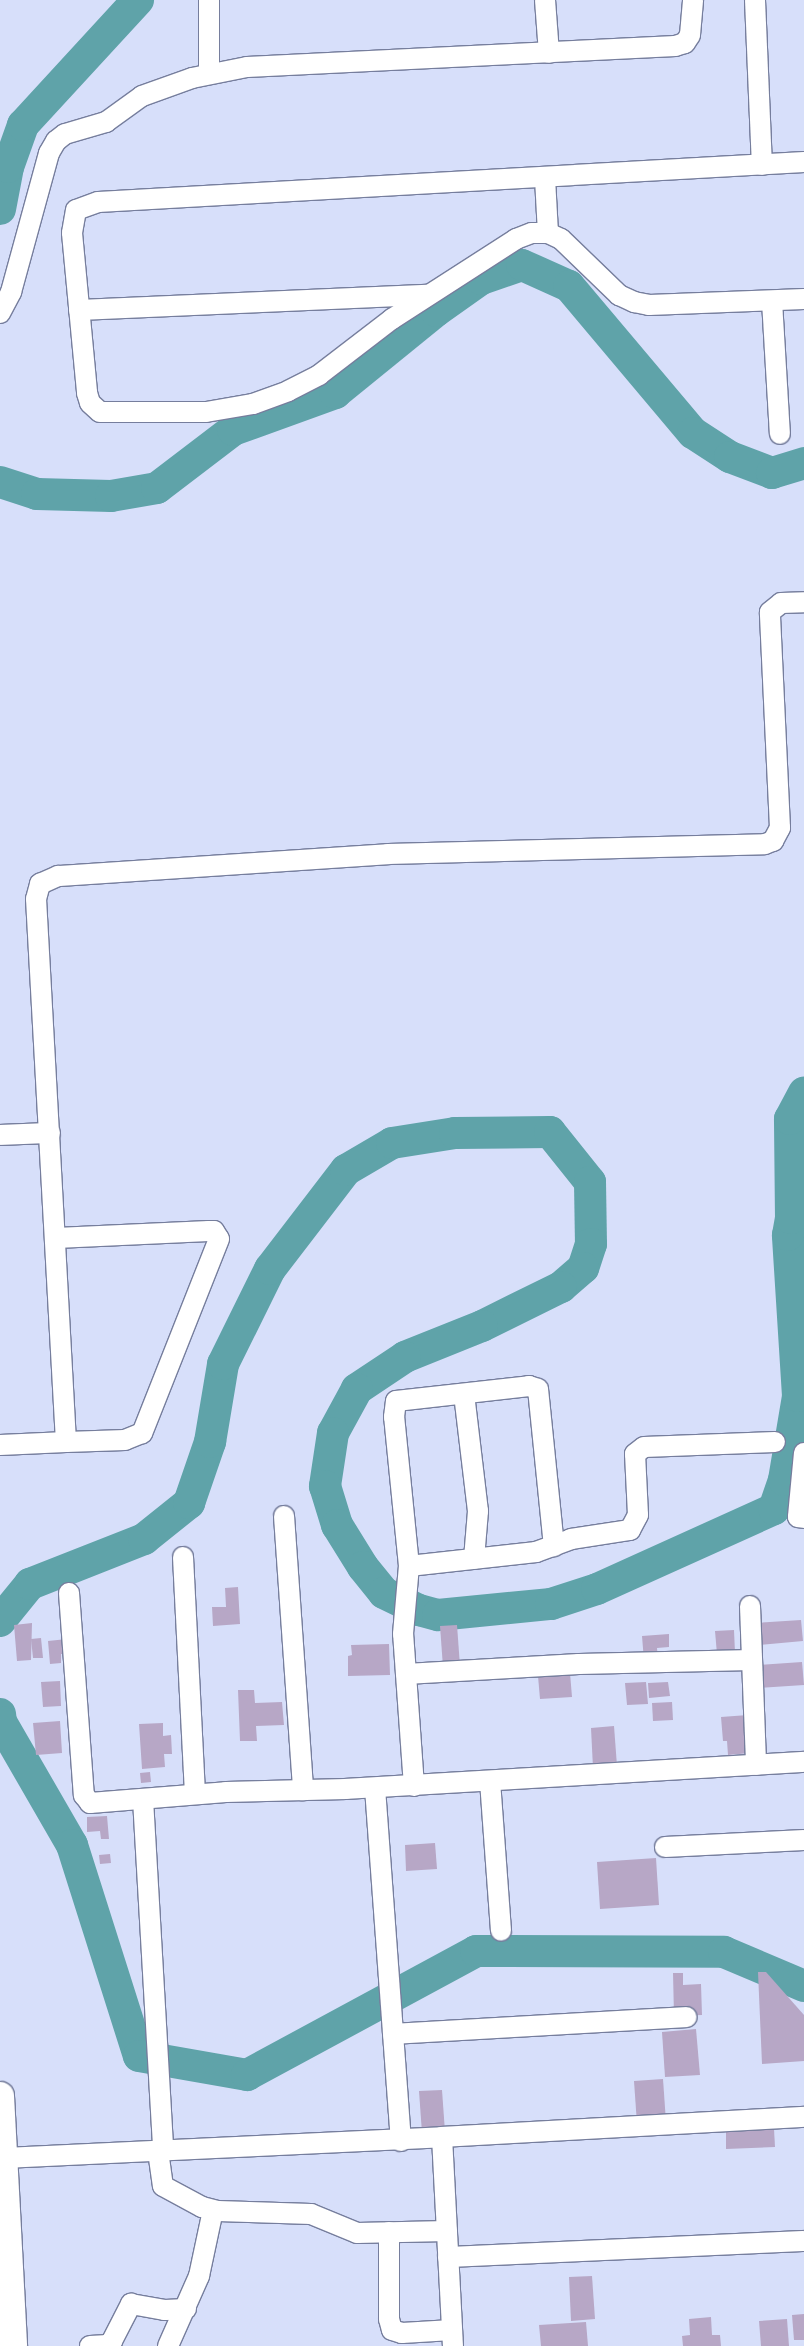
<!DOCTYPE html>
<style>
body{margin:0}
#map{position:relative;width:804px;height:2346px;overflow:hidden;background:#d7dffa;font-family:Lora,serif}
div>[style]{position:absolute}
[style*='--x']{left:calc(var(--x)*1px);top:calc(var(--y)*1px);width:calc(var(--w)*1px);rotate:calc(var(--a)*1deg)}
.river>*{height:32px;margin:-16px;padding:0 16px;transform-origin:16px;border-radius:16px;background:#5fa3a9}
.building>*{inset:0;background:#b7a7c6}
.roads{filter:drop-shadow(1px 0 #767e9d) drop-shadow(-1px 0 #767e9d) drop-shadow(0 1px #767e9d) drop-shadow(0 -1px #767e9d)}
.street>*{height:20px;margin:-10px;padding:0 10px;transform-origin:10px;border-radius:10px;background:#fff}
.secondary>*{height:28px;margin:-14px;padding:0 14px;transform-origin:14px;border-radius:14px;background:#fff}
span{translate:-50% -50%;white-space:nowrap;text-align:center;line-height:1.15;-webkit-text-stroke:4px #d7dffa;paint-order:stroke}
</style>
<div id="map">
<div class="river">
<div style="--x:0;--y:209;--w:43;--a:-79.2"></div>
<div style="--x:8;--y:167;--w:45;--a:-70.3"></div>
<div style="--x:23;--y:125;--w:170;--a:-47.4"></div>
<div style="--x:0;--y:482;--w:39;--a:18"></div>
<div style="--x:37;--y:494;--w:74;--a:1.5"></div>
<div style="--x:111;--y:496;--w:47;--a:-9.9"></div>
<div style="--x:157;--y:488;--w:96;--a:-37.3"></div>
<div style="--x:233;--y:430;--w:109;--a:-19.9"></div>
<div style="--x:335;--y:393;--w:130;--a:-39.1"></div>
<div style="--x:436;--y:311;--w:55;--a:-35.4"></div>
<div style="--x:481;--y:279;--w:43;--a:-18.9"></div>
<div style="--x:522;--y:265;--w:51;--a:24.1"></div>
<div style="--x:569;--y:286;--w:192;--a:49.9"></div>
<div style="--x:693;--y:433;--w:44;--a:33"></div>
<div style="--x:730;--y:457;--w:45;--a:20.9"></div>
<div style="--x:772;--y:473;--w:34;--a:-17"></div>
<div style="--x:0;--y:1621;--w:48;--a:-51"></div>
<div style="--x:30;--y:1584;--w:123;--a:-21.5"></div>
<div style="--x:144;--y:1539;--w:58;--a:-38.7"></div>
<div style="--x:189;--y:1503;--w:65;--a:-71"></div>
<div style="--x:210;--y:1442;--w:79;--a:-80.5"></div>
<div style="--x:223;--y:1364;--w:106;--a:-63.7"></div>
<div style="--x:270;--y:1269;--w:125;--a:-52.5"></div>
<div style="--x:346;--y:1170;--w:53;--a:-30.4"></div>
<div style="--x:392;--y:1143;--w:64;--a:-9"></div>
<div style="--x:455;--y:1133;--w:95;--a:-0.6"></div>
<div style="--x:550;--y:1132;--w:64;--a:51.3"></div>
<div style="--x:590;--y:1182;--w:62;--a:89.1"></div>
<div style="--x:591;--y:1244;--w:25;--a:108"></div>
<div style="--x:583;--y:1268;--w:29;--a:139"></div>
<div style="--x:561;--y:1287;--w:88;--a:153.7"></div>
<div style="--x:482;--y:1326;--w:83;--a:158.1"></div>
<div style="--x:405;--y:1357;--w:58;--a:146.3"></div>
<div style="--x:357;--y:1389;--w:50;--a:118.6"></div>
<div style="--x:333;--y:1433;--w:54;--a:98.6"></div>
<div style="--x:325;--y:1486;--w:41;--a:72.9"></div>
<div style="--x:337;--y:1525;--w:49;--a:58.2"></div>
<div style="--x:363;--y:1567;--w:33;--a:51"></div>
<div style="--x:384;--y:1593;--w:39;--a:26"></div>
<div style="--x:419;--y:1610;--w:20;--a:15"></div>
<div style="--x:438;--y:1615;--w:114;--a:-5.6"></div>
<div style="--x:551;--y:1604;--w:48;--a:-18.1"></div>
<div style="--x:597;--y:1589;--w:194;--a:-24.3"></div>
<div style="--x:774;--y:1509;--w:31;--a:-71"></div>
<div style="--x:784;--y:1480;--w:85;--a:-80.5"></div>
<div style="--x:798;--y:1396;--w:161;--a:-93.6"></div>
<div style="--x:788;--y:1235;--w:17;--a:-80"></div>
<div style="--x:791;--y:1218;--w:99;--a:-90.6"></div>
<div style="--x:790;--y:1119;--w:30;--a:-62"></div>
<div style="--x:0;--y:1714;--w:8;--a:83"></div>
<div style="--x:1;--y:1722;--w:142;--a:60"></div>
<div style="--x:72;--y:1845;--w:221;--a:72.4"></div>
<div style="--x:139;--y:2056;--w:110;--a:10"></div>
<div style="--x:247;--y:2075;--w:260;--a:-28.4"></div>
<div style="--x:476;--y:1951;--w:248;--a:0.2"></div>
<div style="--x:724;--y:1952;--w:87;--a:23"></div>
</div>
<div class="building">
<div style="clip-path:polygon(238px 1587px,240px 1624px,213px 1626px,212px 1607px,226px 1607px,225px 1588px)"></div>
<div style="clip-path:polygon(801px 1620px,803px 1641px,758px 1645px,756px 1623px)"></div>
<div style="clip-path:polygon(32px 1623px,31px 1660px,17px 1661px,14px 1625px)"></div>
<div style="clip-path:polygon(457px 1625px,460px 1666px,443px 1667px,440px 1626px)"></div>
<div style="clip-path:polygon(734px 1630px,735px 1653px,717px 1654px,715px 1631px)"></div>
<div style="clip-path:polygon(669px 1634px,669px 1647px,657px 1648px,658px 1660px,644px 1661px,642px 1636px)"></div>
<div style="clip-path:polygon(41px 1638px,43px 1658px,33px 1658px,31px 1639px)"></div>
<div style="clip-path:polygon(67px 1639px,68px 1654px,61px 1654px,61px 1663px,50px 1664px,48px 1641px)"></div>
<div style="clip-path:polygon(389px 1644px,390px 1675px,348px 1676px,348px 1656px,352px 1655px,351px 1645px)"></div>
<div style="clip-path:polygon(802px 1662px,804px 1685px,760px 1688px,758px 1665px)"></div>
<div style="clip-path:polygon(570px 1673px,572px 1697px,540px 1699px,538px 1676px)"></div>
<div style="clip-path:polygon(60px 1681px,61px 1706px,43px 1707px,41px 1682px)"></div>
<div style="clip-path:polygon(646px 1682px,648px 1704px,627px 1705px,625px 1683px)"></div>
<div style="clip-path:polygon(668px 1682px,670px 1696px,649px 1698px,648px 1683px)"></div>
<div style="clip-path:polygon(238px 1690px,254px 1690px,255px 1703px,282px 1702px,284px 1725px,256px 1726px,257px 1741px,240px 1741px)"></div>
<div style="clip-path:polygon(672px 1702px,673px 1720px,653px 1721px,652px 1703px)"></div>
<div style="clip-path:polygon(748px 1715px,750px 1753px,728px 1755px,727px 1741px,723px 1741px,721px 1717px)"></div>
<div style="clip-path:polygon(60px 1721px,62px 1753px,36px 1755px,33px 1723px)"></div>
<div style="clip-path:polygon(163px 1723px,163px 1736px,171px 1735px,172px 1754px,164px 1754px,165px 1767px,142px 1769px,139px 1724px)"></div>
<div style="clip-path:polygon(614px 1726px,617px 1766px,593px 1768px,591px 1728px)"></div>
<div style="clip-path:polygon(150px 1772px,151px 1782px,141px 1783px,140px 1773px)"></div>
<div style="clip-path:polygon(107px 1816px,109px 1839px,101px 1839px,100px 1831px,87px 1832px,87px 1817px)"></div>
<div style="clip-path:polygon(435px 1843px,437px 1869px,406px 1871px,405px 1845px)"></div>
<div style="clip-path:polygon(110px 1854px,111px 1863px,100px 1864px,99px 1855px)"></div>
<div style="clip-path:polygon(656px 1858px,659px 1905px,600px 1909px,597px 1862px)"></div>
<div style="clip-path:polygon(758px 1972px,766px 1972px,804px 2015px,804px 2061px,762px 2064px)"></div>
<div style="clip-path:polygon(673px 1973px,683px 1973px,683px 1985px,701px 1984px,702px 2015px,674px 2016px)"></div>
<div style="clip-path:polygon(696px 2029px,700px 2075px,665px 2077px,662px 2032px)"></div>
<div style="clip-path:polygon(663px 2079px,666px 2122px,637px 2124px,634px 2081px)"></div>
<div style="clip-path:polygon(442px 2090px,445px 2132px,422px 2133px,419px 2091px)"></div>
<div style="clip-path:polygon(774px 2129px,775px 2147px,726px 2149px,726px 2131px)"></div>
<div style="clip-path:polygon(592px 2276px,595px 2319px,571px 2321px,569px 2277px)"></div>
<div style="clip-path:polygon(804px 2314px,804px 2340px,794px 2340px,792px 2315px)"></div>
<div style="clip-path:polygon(711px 2317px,712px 2335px,720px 2335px,721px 2346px,683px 2346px,682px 2336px,690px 2335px,689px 2319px)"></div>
<div style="clip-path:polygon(787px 2319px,789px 2346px,761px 2346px,759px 2321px)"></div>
<div style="clip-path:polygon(586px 2322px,588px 2346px,541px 2346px,539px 2325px)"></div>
</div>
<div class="roads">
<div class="street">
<div style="--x:545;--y:0;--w:53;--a:85.7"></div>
<div style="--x:755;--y:0;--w:165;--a:87.6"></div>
<div style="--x:209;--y:73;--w:73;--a:-90"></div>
<div style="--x:804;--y:162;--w:707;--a:176.76"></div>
<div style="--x:98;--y:202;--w:23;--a:160"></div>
<div style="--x:76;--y:210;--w:23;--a:100"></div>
<div style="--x:72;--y:233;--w:161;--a:84.6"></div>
<div style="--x:87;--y:393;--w:10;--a:73"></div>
<div style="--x:90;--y:403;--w:13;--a:42"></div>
<div style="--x:100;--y:412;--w:106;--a:0"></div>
<div style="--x:206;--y:412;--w:48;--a:-9.7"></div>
<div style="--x:253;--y:404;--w:37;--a:-20"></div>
<div style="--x:288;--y:391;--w:35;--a:-27"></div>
<div style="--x:319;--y:375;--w:92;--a:-37.5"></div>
<div style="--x:392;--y:319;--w:148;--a:-32.8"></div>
<div style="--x:516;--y:239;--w:17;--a:-21"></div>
<div style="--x:532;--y:233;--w:16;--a:0"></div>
<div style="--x:548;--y:233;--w:14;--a:25"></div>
<div style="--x:561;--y:239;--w:81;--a:44"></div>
<div style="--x:619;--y:295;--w:17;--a:25"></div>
<div style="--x:634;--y:302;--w:15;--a:11"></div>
<div style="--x:649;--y:305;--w:155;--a:-2.2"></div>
<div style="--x:545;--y:178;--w:55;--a:86.9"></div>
<div style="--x:772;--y:301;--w:133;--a:86.6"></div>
<div style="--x:79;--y:310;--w:349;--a:-2.5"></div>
<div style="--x:0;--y:313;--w:24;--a:-62"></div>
<div style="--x:11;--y:292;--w:144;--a:-74.7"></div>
<div style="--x:49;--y:153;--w:14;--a:-60"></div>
<div style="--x:56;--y:141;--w:11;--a:-38"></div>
<div style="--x:65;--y:134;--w:43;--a:-16.3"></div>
<div style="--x:106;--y:122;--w:44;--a:-35.8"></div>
<div style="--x:142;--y:96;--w:53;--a:-19.8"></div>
<div style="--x:192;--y:78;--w:56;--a:-11.3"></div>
<div style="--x:247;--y:67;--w:429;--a:-2.8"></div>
<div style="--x:675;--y:46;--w:10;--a:-17"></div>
<div style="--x:685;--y:43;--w:9;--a:-58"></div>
<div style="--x:690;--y:35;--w:35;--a:-85"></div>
<div style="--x:0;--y:1135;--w:50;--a:-2.3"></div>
<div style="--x:56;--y:1238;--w:153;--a:-2.6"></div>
<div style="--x:209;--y:1231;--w:5;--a:0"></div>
<div style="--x:214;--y:1231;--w:9;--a:58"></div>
<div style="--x:219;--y:1239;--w:209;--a:111.6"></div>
<div style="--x:142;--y:1433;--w:18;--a:158"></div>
<div style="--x:125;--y:1440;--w:59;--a:178.1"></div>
<div style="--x:464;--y:1394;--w:118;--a:83.2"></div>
<div style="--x:478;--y:1511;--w:48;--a:94.8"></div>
<div style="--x:0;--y:1445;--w:66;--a:-2.6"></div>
<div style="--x:66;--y:1442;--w:544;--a:-93.16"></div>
<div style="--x:36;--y:899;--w:16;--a:-75"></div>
<div style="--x:40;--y:884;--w:20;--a:-24"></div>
<div style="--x:58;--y:876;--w:331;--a:-3.8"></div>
<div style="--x:388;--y:854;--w:377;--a:-1.5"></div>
<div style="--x:765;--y:844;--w:9;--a:-21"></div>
<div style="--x:773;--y:841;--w:15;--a:-62"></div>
<div style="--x:780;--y:828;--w:216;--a:-92.7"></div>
<div style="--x:770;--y:612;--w:14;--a:-39"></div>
<div style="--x:781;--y:603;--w:23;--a:-2"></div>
<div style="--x:804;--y:1453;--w:64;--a:95.4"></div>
<div style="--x:798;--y:1517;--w:6;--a:9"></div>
<div style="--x:284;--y:1516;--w:275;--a:86"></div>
<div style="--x:183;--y:1557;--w:237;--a:87.1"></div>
<div style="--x:409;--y:1566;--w:128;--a:-6.3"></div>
<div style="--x:536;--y:1552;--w:37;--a:-20"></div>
<div style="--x:571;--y:1539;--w:60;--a:-8.7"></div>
<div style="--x:630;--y:1530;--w:17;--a:-62"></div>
<div style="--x:638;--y:1515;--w:61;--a:-92.8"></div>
<div style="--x:635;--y:1454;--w:11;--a:-38"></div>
<div style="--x:644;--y:1447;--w:131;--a:-2.2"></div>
<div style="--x:69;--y:1593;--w:203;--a:85.8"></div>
<div style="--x:84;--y:1795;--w:10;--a:53"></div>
<div style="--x:90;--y:1803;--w:136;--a:-4.6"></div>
<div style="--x:226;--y:1792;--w:120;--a:-1.4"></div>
<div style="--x:346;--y:1789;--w:459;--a:-3.4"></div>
<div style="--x:750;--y:1606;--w:159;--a:87.8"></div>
<div style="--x:406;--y:1674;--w:173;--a:-3.3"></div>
<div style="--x:579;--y:1664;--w:173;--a:-1.3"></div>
<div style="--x:490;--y:1781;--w:150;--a:85.8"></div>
<div style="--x:414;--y:1786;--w:152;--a:-94.1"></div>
<div style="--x:403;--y:1634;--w:68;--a:-85"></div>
<div style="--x:409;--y:1566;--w:150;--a:-95.7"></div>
<div style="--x:394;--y:1417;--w:16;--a:-83"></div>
<div style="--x:396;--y:1401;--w:134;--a:-6.4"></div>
<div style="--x:529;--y:1386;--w:9;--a:18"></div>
<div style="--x:538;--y:1389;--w:158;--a:84.2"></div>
<div style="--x:375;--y:1788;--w:354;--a:85.8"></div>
<div style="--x:143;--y:1799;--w:353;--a:86.7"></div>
<div style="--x:665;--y:1847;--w:139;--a:-2.9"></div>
<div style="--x:393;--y:2034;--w:294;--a:-3.3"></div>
<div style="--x:442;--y:2137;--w:363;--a:-3.2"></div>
<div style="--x:158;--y:2151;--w:35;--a:82"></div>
<div style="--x:163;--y:2186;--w:44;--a:28.3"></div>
<div style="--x:202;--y:2207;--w:16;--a:14"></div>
<div style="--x:218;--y:2211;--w:93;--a:1.8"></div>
<div style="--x:311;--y:2214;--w:50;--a:22.4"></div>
<div style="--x:357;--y:2233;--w:90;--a:-1.3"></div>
<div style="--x:3;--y:2158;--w:440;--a:-2.7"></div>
<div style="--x:442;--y:2137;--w:209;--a:87"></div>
<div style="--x:389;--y:2232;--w:87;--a:90"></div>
<div style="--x:389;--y:2319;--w:11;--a:75"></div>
<div style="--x:392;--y:2330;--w:10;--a:17"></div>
<div style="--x:402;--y:2333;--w:50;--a:-3.4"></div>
<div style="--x:448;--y:2257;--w:356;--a:-2.6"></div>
<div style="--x:90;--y:2346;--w:18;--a:-3"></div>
<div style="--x:108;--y:2345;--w:6;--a:-45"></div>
<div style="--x:112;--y:2341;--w:42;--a:-62.8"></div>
<div style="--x:131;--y:2304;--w:35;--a:10"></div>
<div style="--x:165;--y:2310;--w:21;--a:-3"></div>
<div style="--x:168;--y:2346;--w:77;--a:-66.1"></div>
<div style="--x:199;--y:2276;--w:67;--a:-78"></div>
</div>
<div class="secondary">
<div style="--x:0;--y:2096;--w:250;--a:87"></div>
</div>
</div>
</div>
